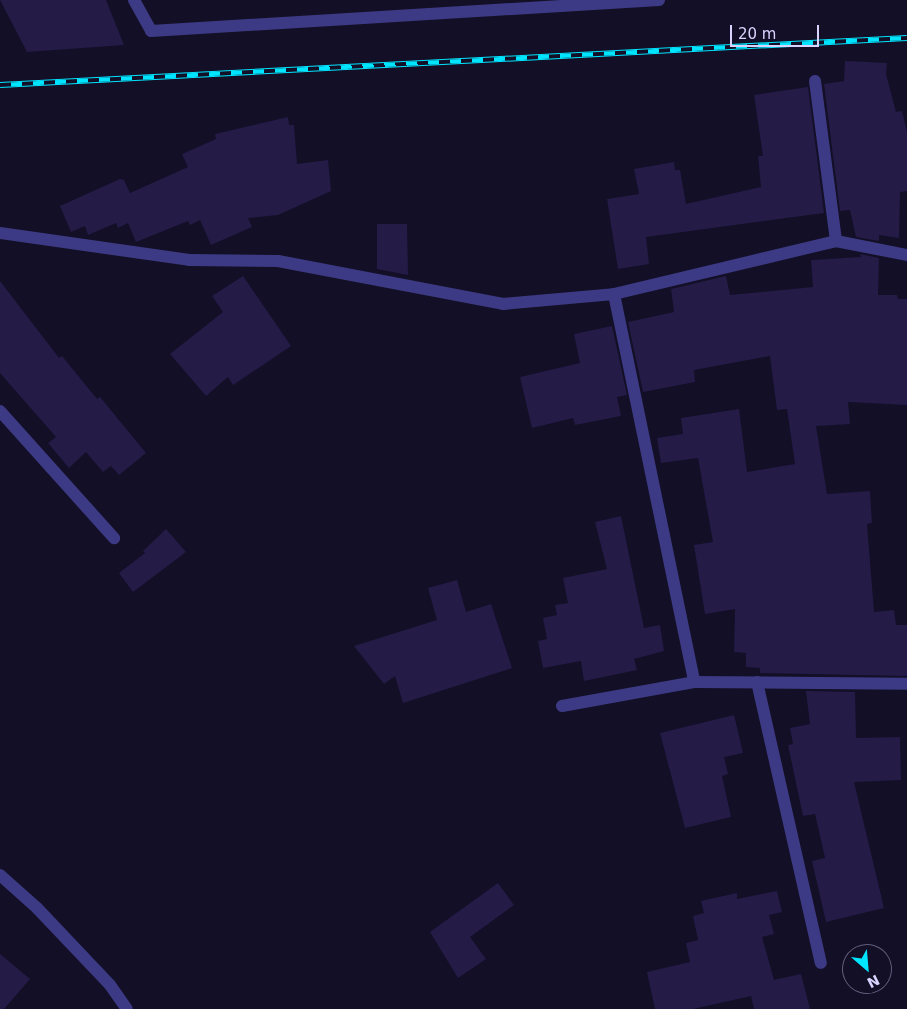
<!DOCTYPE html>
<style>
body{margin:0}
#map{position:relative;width:907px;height:1009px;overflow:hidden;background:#130f26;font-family:"DejaVu Sans",sans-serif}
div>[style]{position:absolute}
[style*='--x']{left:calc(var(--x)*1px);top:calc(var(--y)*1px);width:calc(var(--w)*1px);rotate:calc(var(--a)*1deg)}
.building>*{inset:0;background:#241b47}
.minor>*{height:12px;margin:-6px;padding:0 6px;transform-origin:6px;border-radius:6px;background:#3d3a85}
.rail>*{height:5.5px;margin-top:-2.75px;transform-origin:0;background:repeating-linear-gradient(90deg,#130f26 0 11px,#00e5ff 0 22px);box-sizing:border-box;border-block:1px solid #00e5ff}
span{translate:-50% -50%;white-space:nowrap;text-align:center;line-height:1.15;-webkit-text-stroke:4.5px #130f26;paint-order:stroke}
.north{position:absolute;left:842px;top:944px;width:50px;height:50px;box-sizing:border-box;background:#130f26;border:1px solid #625e7d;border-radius:50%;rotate:153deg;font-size:14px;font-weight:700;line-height:20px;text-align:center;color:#d9d4ff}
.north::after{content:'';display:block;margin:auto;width:18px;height:22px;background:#00e5ff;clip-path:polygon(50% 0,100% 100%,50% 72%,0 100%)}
.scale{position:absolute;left:730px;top:25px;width:89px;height:22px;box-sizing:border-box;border:2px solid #d9d4ff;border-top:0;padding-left:6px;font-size:15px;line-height:18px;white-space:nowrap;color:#d9d4ff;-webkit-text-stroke:4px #130f26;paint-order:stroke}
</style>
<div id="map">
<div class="building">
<div style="clip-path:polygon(0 0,106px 0,124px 45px,27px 52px)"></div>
<div style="clip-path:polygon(845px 61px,887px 63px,886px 74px,896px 112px,902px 111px,907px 132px,907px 191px,900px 192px,899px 238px,879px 235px,879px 241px,856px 237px,850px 210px,840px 211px,824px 84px,844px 81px)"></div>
<div style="clip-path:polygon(808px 87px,824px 213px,646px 237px,649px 264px,618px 269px,607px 199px,639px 194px,634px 169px,674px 162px,675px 170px,680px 170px,686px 204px,761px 187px,758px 156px,763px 156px,754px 95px)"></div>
<div style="clip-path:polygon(288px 117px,289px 125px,294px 125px,297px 164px,328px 160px,331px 191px,278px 215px,248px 218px,252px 227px,211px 245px,200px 220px,190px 225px,188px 221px,136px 242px,128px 223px,118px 228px,116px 223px,88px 235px,85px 226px,71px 232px,60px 206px,120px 179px,124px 180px,130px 193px,188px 167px,182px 154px,216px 139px,215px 134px)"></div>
<div style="clip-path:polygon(377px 224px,407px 224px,408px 275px,377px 269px)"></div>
<div style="clip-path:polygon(860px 254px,879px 258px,878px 295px,897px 295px,898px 299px,907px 299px,907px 405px,848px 402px,850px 424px,816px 426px,827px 494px,870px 491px,872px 523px,867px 524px,874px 612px,894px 610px,896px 625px,907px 625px,907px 676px,760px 673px,760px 668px,746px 667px,746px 653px,734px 652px,735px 609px,705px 614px,694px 545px,713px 542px,698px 458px,661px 463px,657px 438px,683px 434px,681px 418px,739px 409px,747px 472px,795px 464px,787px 409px,777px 410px,770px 356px,694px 370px,695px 382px,643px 392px,628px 322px,674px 312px,671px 289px,726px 276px,730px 295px,813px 287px,811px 260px,861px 257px)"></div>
<div style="clip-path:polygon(243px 276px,291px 346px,233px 385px,228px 377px,206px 396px,170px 354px,223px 312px,212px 296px)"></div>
<div style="clip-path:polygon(0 281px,59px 358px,62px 356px,97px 399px,100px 397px,146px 453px,119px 475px,111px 466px,103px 472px,86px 452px,69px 468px,48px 443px,56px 437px,0 373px)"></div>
<div style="clip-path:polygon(612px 326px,627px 395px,617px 397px,621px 416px,575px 425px,573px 418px,532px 428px,520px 377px,580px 363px,574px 334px)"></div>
<div style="clip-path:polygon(621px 516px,644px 628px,660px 625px,664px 651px,634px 659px,637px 670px,584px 681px,581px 661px,543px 668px,538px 641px,547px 639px,543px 618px,557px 615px,555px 605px,568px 603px,563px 578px,607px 569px,595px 522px)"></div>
<div style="clip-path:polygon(166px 529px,186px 552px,133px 592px,119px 573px,145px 553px,143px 551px)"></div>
<div style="clip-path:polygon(457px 580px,466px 612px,491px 604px,512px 668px,403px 703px,395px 676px,384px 684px,354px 646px,437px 620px,428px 588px)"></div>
<div style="clip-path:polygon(806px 691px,855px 692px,856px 738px,900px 737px,901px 780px,854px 782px,884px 908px,826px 922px,812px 861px,825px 858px,815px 814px,803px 816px,788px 745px,793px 744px,790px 728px,810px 724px)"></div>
<div style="clip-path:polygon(734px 715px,743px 753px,724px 757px,728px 774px,722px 776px,731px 817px,685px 828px,660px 733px)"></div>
<div style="clip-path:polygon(498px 883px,514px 905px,470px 937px,486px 959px,458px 978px,430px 932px)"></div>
<div style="clip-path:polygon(777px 891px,782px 912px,769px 915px,774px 934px,762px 937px,774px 980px,801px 974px,810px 1009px,754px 1009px,751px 996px,693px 1009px,655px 1009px,647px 972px,690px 962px,686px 943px,698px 940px,693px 916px,704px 913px,701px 901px,737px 893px,737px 899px)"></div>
<div style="clip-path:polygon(0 954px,30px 979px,4px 1009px,0 1009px)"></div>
</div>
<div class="minor">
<div style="--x:134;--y:0;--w:35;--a:61"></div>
<div style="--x:151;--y:31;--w:509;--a:-3.49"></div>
<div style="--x:815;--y:81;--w:161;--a:82.5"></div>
<div style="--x:0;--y:233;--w:191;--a:8.1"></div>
<div style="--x:189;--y:260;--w:89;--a:0.6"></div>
<div style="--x:278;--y:261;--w:229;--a:10.8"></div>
<div style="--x:503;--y:304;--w:111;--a:-5.1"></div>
<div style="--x:614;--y:294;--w:228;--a:-13.4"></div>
<div style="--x:836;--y:241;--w:72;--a:11.2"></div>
<div style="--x:614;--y:294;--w:396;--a:78.3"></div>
<div style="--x:0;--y:411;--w:171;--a:48.1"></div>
<div style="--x:757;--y:682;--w:288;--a:77.2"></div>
<div style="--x:562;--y:706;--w:134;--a:-10.3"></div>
<div style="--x:694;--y:682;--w:213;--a:0.5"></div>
<div style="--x:0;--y:875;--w:50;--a:41.7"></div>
<div style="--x:37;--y:908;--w:106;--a:46.5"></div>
<div style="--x:110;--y:985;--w:29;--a:55"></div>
</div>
<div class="rail">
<div style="--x:0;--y:85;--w:908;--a:-2.97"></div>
</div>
<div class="north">N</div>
<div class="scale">20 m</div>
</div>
